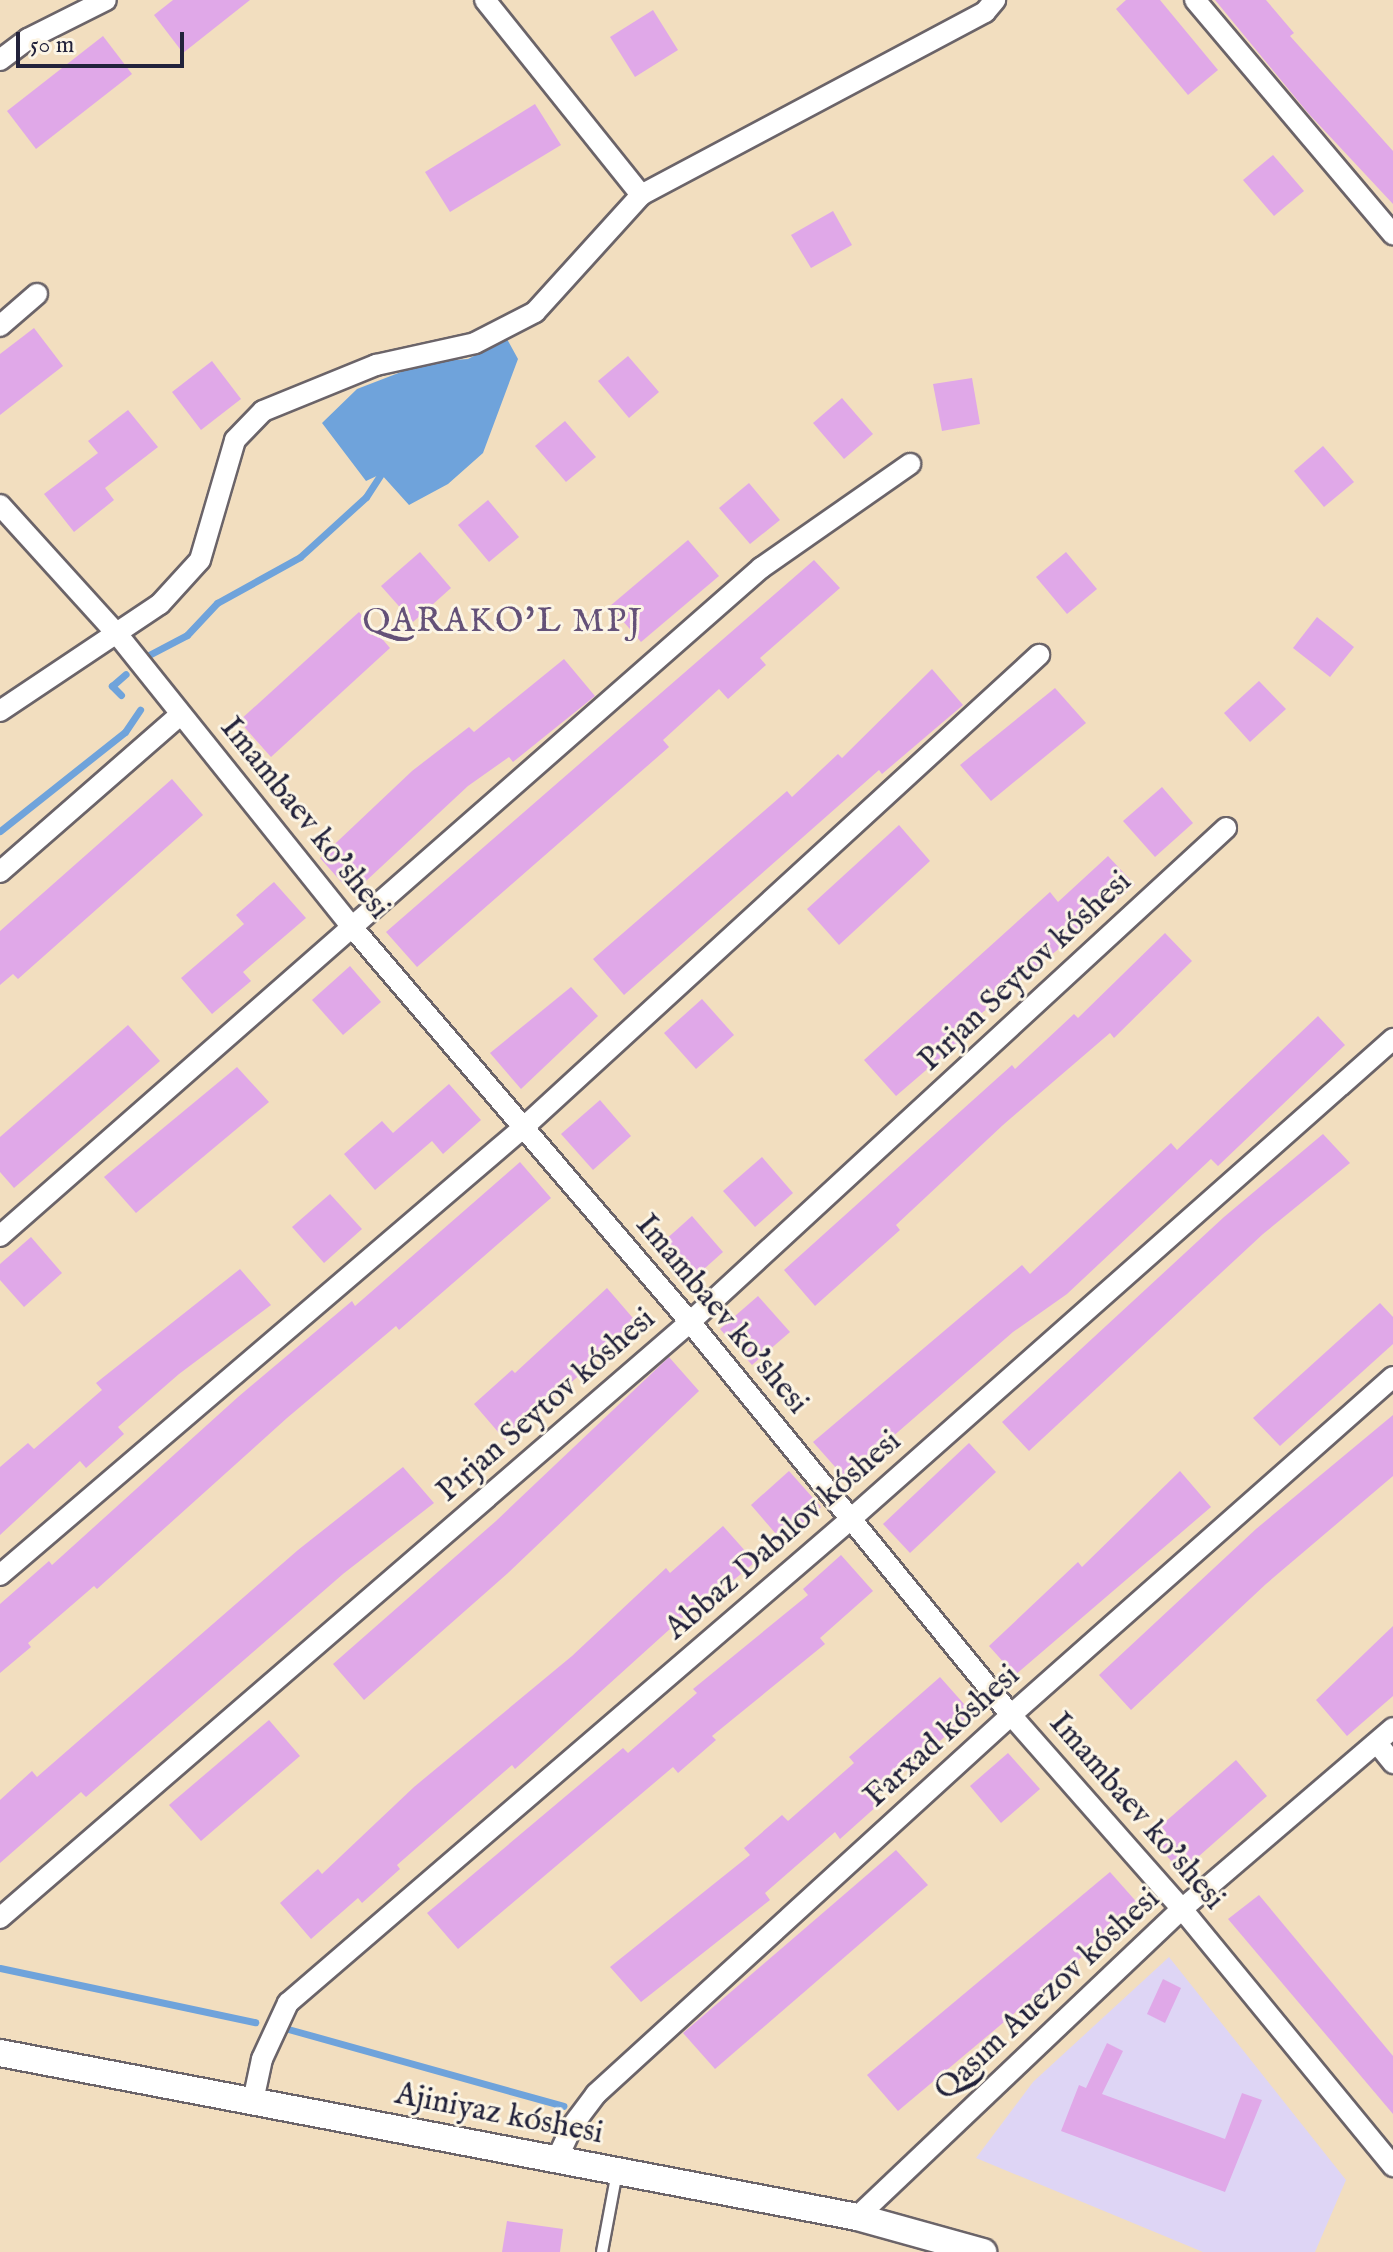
<!DOCTYPE html>
<meta charset="utf-8">
<style>
body{margin:0}
#map{position:relative;width:1393px;height:2252px;overflow:hidden;background:#f2debf;font-family:"IM FELL English",serif}
div>[style]{position:absolute}
[style*='--x']{left:calc(var(--x)*1px);top:calc(var(--y)*1px);width:calc(var(--w)*1px);rotate:calc(var(--a)*1deg)}
.built>*{inset:0;background:#ded5f5}
.water>*{inset:0;background:#6fa3db}
.stream>*{height:7px;margin:-3.5px;padding:0 3.5px;transform-origin:3.5px;border-radius:3.5px;background:#6fa3db}
.building>*{inset:0;background:#e0a8e8}
.roads{filter:drop-shadow(2px 0 #6b6469) drop-shadow(-2px 0 #6b6469) drop-shadow(0 2px #6b6469) drop-shadow(0 -2px #6b6469)}
.service>*{height:10px;margin:-5px;padding:0 5px;transform-origin:5px;border-radius:5px;background:#fff}
.minor>*{height:20px;margin:-10px;padding:0 10px;transform-origin:10px;border-radius:10px;background:#fff}
.tertiary>*{height:26px;margin:-13px;padding:0 13px;transform-origin:13px;border-radius:13px;background:#fff}
span{translate:-50% -50%;white-space:nowrap;text-align:center;line-height:1.15;-webkit-text-stroke:6px #fcf5e5;paint-order:stroke}
.street-label{font-size:32px;color:#22223b}
.neighbourhood-label{font-size:34px;color:#645178;letter-spacing:2px}
.scale{position:absolute;left:16px;top:32px;width:168px;height:36px;box-sizing:border-box;border:4px solid #22223b;border-top:0;padding-left:10px;font-size:24px;line-height:28px;white-space:nowrap;color:#22223b;-webkit-text-stroke:6px #fcf5e5;paint-order:stroke}
</style>
<div id="map">
<div class="built">
<div style="clip-path:polygon(1169px 1957px,1346px 2180px,1315px 2252px,1203px 2252px,976px 2158px,1033px 2082px)"></div>
</div>
<div class="water">
<div style="clip-path:polygon(507px 339px,518px 359px,483px 453px,448px 484px,409px 505px,381px 474px,366px 481px,322px 423px,357px 389px,427px 362px,468px 359px)"></div>
</div>
<div class="stream">
<div style="--x:147;--y:656;--w:45;--a:-27.7"></div>
<div style="--x:187;--y:635;--w:44;--a:-46.8"></div>
<div style="--x:217;--y:603;--w:95;--a:-29"></div>
<div style="--x:300;--y:557;--w:89;--a:-42.3"></div>
<div style="--x:366;--y:497;--w:27;--a:-57"></div>
<div style="--x:121;--y:695;--w:13;--a:-135"></div>
<div style="--x:112;--y:686;--w:18;--a:-41"></div>
<div style="--x:0;--y:831;--w:159;--a:-38.4"></div>
<div style="--x:125;--y:732;--w:27;--a:-56"></div>
<div style="--x:0;--y:1968;--w:261;--a:12"></div>
<div style="--x:288;--y:2029;--w:286;--a:15.6"></div>
</div>
<div class="building">
<div style="clip-path:polygon(173px 0,250px 0,183px 53px,154px 15px)"></div>
<div style="clip-path:polygon(1126px 0,1160px 0,1218px 70px,1188px 95px,1116px 9px)"></div>
<div style="clip-path:polygon(1215px 0,1266px 0,1294px 33px,1290px 36px,1393px 151px,1393px 204px,1308px 113px)"></div>
<div style="clip-path:polygon(653px 10px,678px 50px,635px 77px,610px 37px)"></div>
<div style="clip-path:polygon(103px 36px,132px 74px,36px 149px,7px 111px)"></div>
<div style="clip-path:polygon(535px 104px,561px 145px,450px 212px,425px 172px)"></div>
<div style="clip-path:polygon(1273px 155px,1304px 191px,1274px 216px,1243px 180px)"></div>
<div style="clip-path:polygon(833px 211px,852px 245px,811px 268px,791px 235px)"></div>
<div style="clip-path:polygon(34px 328px,63px 366px,0 415px,0 354px)"></div>
<div style="clip-path:polygon(628px 356px,659px 392px,629px 418px,598px 381px)"></div>
<div style="clip-path:polygon(212px 361px,241px 399px,201px 430px,172px 392px)"></div>
<div style="clip-path:polygon(972px 378px,980px 424px,942px 431px,933px 384px)"></div>
<div style="clip-path:polygon(842px 398px,873px 434px,844px 459px,813px 423px)"></div>
<div style="clip-path:polygon(128px 410px,158px 447px,105px 488px,114px 500px,74px 532px,44px 494px,98px 453px,88px 441px)"></div>
<div style="clip-path:polygon(565px 421px,596px 457px,566px 482px,535px 446px)"></div>
<div style="clip-path:polygon(1323px 446px,1354px 482px,1324px 507px,1294px 471px)"></div>
<div style="clip-path:polygon(749px 483px,780px 520px,750px 544px,719px 508px)"></div>
<div style="clip-path:polygon(488px 500px,519px 537px,489px 562px,458px 525px)"></div>
<div style="clip-path:polygon(688px 540px,719px 576px,641px 642px,610px 606px)"></div>
<div style="clip-path:polygon(420px 552px,451px 588px,413px 622px,381px 586px)"></div>
<div style="clip-path:polygon(1066px 552px,1097px 589px,1067px 614px,1036px 577px)"></div>
<div style="clip-path:polygon(814px 560px,840px 588px,760px 658px,766px 665px,728px 699px,719px 689px,663px 740px,669px 747px,417px 967px,386px 932px)"></div>
<div style="clip-path:polygon(359px 612px,390px 648px,271px 757px,239px 721px)"></div>
<div style="clip-path:polygon(1317px 617px,1354px 647px,1330px 677px,1293px 648px)"></div>
<div style="clip-path:polygon(564px 659px,595px 696px,513px 762px,509px 757px,468px 786px,352px 894px,320px 858px,412px 771px,469px 727px,474px 732px)"></div>
<div style="clip-path:polygon(932px 669px,963px 705px,882px 774px,879px 770px,624px 995px,593px 959px,787px 791px,792px 797px,838px 754px,842px 758px)"></div>
<div style="clip-path:polygon(1259px 681px,1286px 709px,1250px 742px,1224px 713px)"></div>
<div style="clip-path:polygon(1055px 688px,1086px 723px,991px 801px,960px 765px)"></div>
<div style="clip-path:polygon(172px 779px,203px 815px,18px 979px,13px 974px,0 985px,0 931px)"></div>
<div style="clip-path:polygon(1162px 787px,1193px 823px,1155px 857px,1123px 821px)"></div>
<div style="clip-path:polygon(899px 825px,930px 861px,839px 945px,807px 909px)"></div>
<div style="clip-path:polygon(1108px 856px,1135px 885px,977px 1017px,982px 1022px,896px 1096px,864px 1060px,1050px 892px,1058px 902px)"></div>
<div style="clip-path:polygon(274px 882px,306px 918px,243px 972px,251px 981px,212px 1014px,181px 978px,244px 924px,236px 915px)"></div>
<div style="clip-path:polygon(1165px 933px,1192px 961px,1114px 1038px,1110px 1033px,1003px 1125px,896px 1225px,900px 1230px,815px 1306px,784px 1270px,1012px 1065px,1015px 1069px,1074px 1014px,1078px 1018px)"></div>
<div style="clip-path:polygon(350px 966px,381px 1002px,343px 1035px,312px 1000px)"></div>
<div style="clip-path:polygon(571px 987px,598px 1016px,521px 1089px,490px 1053px)"></div>
<div style="clip-path:polygon(702px 999px,734px 1035px,696px 1069px,664px 1033px)"></div>
<div style="clip-path:polygon(1318px 1016px,1345px 1045px,1218px 1166px,1211px 1159px,1067px 1294px,1013px 1332px,845px 1478px,813px 1442px,1022px 1265px,1030px 1274px,1171px 1143px,1177px 1150px)"></div>
<div style="clip-path:polygon(128px 1025px,160px 1061px,14px 1188px,0 1172px,0 1137px)"></div>
<div style="clip-path:polygon(237px 1067px,269px 1102px,136px 1213px,104px 1177px)"></div>
<div style="clip-path:polygon(449px 1084px,481px 1120px,443px 1154px,432px 1141px,375px 1190px,344px 1154px,382px 1121px,393px 1133px)"></div>
<div style="clip-path:polygon(600px 1100px,631px 1136px,593px 1170px,561px 1134px)"></div>
<div style="clip-path:polygon(1323px 1134px,1350px 1163px,1263px 1234px,1029px 1451px,1002px 1422px,1224px 1217px)"></div>
<div style="clip-path:polygon(762px 1157px,793px 1193px,755px 1227px,723px 1191px)"></div>
<div style="clip-path:polygon(520px 1162px,551px 1198px,399px 1330px,396px 1326px,287px 1418px,97px 1589px,94px 1586px,28px 1643px,31px 1647px,0 1673px,0 1604px,49px 1561px,52px 1565px,238px 1397px,352px 1301px,355px 1306px)"></div>
<div style="clip-path:polygon(330px 1194px,362px 1229px,324px 1263px,292px 1227px)"></div>
<div style="clip-path:polygon(692px 1216px,723px 1252px,685px 1286px,654px 1250px)"></div>
<div style="clip-path:polygon(31px 1237px,62px 1273px,24px 1307px,0 1280px,0 1264px)"></div>
<div style="clip-path:polygon(240px 1269px,271px 1305px,179px 1374px,118px 1427px,124px 1434px,86px 1468px,80px 1461px,0 1535px,0 1467px,28px 1443px,34px 1449px,102px 1390px,96px 1383px)"></div>
<div style="clip-path:polygon(607px 1288px,638px 1324px,505px 1440px,474px 1404px,512px 1370px,515px 1373px)"></div>
<div style="clip-path:polygon(758px 1296px,790px 1332px,752px 1365px,720px 1329px)"></div>
<div style="clip-path:polygon(1380px 1303px,1393px 1317px,1393px 1344px,1280px 1446px,1253px 1418px)"></div>
<div style="clip-path:polygon(669px 1357px,699px 1391px,508px 1573px,364px 1700px,333px 1664px,496px 1521px)"></div>
<div style="clip-path:polygon(1393px 1415px,1393px 1476px,1266px 1584px,1131px 1710px,1099px 1675px,1256px 1529px)"></div>
<div style="clip-path:polygon(969px 1443px,996px 1472px,910px 1553px,883px 1524px)"></div>
<div style="clip-path:polygon(403px 1467px,434px 1503px,343px 1574px,86px 1797px,81px 1792px,0 1863px,0 1800px,32px 1771px,37px 1777px,298px 1550px)"></div>
<div style="clip-path:polygon(789px 1471px,821px 1507px,782px 1541px,751px 1505px)"></div>
<div style="clip-path:polygon(1180px 1471px,1211px 1507px,1015px 1675px,989px 1646px,1078px 1562px,1082px 1567px)"></div>
<div style="clip-path:polygon(723px 1526px,755px 1562px,716px 1595px,712px 1591px,515px 1769px,512px 1765px,397px 1865px,400px 1869px,362px 1903px,358px 1898px,311px 1939px,280px 1903px,318px 1869px,322px 1874px,414px 1787px,572px 1656px,666px 1568px,670px 1573px)"></div>
<div style="clip-path:polygon(841px 1555px,873px 1591px,820px 1638px,825px 1644px,712px 1736px,716px 1740px,678px 1773px,673px 1767px,458px 1949px,427px 1913px,623px 1748px,628px 1753px,697px 1693px,693px 1689px,808px 1595px,803px 1589px)"></div>
<div style="clip-path:polygon(1393px 1626px,1393px 1696px,1347px 1736px,1316px 1700px)"></div>
<div style="clip-path:polygon(940px 1677px,972px 1713px,873px 1799px,878px 1805px,840px 1839px,835px 1832px,765px 1893px,770px 1900px,641px 2002px,610px 1967px,750px 1855px,744px 1848px,782px 1815px,788px 1821px,854px 1763px,849px 1757px)"></div>
<div style="clip-path:polygon(269px 1720px,300px 1756px,201px 1841px,169px 1805px)"></div>
<div style="clip-path:polygon(1008px 1753px,1040px 1789px,1001px 1823px,970px 1786px)"></div>
<div style="clip-path:polygon(1236px 1760px,1267px 1796px,1181px 1872px,1149px 1836px)"></div>
<div style="clip-path:polygon(896px 1850px,928px 1885px,715px 2069px,683px 2033px)"></div>
<div style="clip-path:polygon(1110px 1872px,1141px 1907px,898px 2111px,867px 2075px)"></div>
<div style="clip-path:polygon(1259px 1895px,1393px 2056px,1393px 2114px,1228px 1919px)"></div>
<div style="clip-path:polygon(1163px 1979px,1181px 1988px,1165px 2023px,1147px 2014px)"></div>
<div style="clip-path:polygon(1107px 2043px,1123px 2051px,1102px 2094px,1225px 2139px,1242px 2093px,1262px 2100px,1225px 2192px,1061px 2131px,1079px 2085px,1086px 2088px)"></div>
<div style="clip-path:polygon(507px 2221px,563px 2229px,560px 2252px,502px 2252px)"></div>
</div>
<div class="roads">
<div class="service">
<div style="--x:602;--y:2252;--w:81;--a:-79.4"></div>
</div>
<div class="minor">
<div style="--x:485;--y:0;--w:250;--a:51.3"></div>
<div style="--x:1195;--y:0;--w:307;--a:49.8"></div>
<div style="--x:0;--y:60;--w:35;--a:-37"></div>
<div style="--x:28;--y:39;--w:87;--a:-26.6"></div>
<div style="--x:0;--y:326;--w:49;--a:-40.9"></div>
<div style="--x:0;--y:505;--w:176;--a:47.8"></div>
<div style="--x:118;--y:635;--w:374;--a:51.3"></div>
<div style="--x:352;--y:927;--w:520;--a:49.45"></div>
<div style="--x:690;--y:1322;--w:507;--a:50.76"></div>
<div style="--x:1011;--y:1715;--w:259;--a:48.6"></div>
<div style="--x:1182;--y:1909;--w:333;--a:50.6"></div>
<div style="--x:0;--y:711;--w:192;--a:-33.8"></div>
<div style="--x:160;--y:604;--w:59;--a:-47.7"></div>
<div style="--x:200;--y:560;--w:125;--a:-73.7"></div>
<div style="--x:235;--y:440;--w:40;--a:-46"></div>
<div style="--x:263;--y:411;--w:122;--a:-22.2"></div>
<div style="--x:376;--y:365;--w:101;--a:-12.5"></div>
<div style="--x:475;--y:343;--w:68;--a:-27.3"></div>
<div style="--x:535;--y:312;--w:158;--a:-47.8"></div>
<div style="--x:641;--y:195;--w:390;--a:-28"></div>
<div style="--x:985;--y:12;--w:16;--a:-50"></div>
<div style="--x:0;--y:872;--w:239;--a:-41.1"></div>
<div style="--x:0;--y:1236;--w:1013;--a:-41.28"></div>
<div style="--x:761;--y:568;--w:182;--a:-34.9"></div>
<div style="--x:0;--y:1575;--w:689;--a:-40.53"></div>
<div style="--x:524;--y:1127;--w:699;--a:-42.51"></div>
<div style="--x:1377;--y:1743;--w:26;--a:51"></div>
<div style="--x:0;--y:1918;--w:912;--a:-40.82"></div>
<div style="--x:690;--y:1322;--w:729;--a:-42.66"></div>
<div style="--x:253;--y:2101;--w:43;--a:-77.9"></div>
<div style="--x:262;--y:2059;--w:62;--a:-65.1"></div>
<div style="--x:288;--y:2003;--w:744;--a:-40.69"></div>
<div style="--x:852;--y:1518;--w:723;--a:-41.52"></div>
<div style="--x:556;--y:2161;--w:38;--a:-65"></div>
<div style="--x:572;--y:2126;--w:40;--a:-53"></div>
<div style="--x:596;--y:2094;--w:562;--a:-42.4"></div>
<div style="--x:1011;--y:1715;--w:510;--a:-41.5"></div>
<div style="--x:857;--y:2217;--w:448;--a:-43.5"></div>
<div style="--x:1182;--y:1909;--w:278;--a:-40.6"></div>
</div>
<div class="tertiary">
<div style="--x:0;--y:2053;--w:873;--a:10.83"></div>
<div style="--x:857;--y:2217;--w:131;--a:15.5"></div>
</div>
</div>
<div class="street-label">
<span style="left:304px;top:819px;rotate:51deg">Imambaev ko'shesi</span>
<span style="left:1026px;top:972px;rotate:-43deg">Pırjan Seytov kóshesi</span>
<span style="left:721px;top:1315px;rotate:50deg">Imambaev ko'shesi</span>
<span style="left:547px;top:1406px;rotate:-41deg">Pırjan Seytov kóshesi</span>
<span style="left:784px;top:1536px;rotate:-41deg">Abbaz Dabılov kóshesi</span>
<span style="left:943px;top:1737px;rotate:-42deg">Farxad kóshesi</span>
<span style="left:1136px;top:1812px;rotate:49deg">Imambaev ko'shesi</span>
<span style="left:1048px;top:1995px;rotate:-43deg">Qasım Auezov kóshesi</span>
<span style="left:499px;top:2115px;rotate:11deg">Ajiniyaz kóshesi</span>
</div>
<div class="neighbourhood-label">
<span style="left:503px;top:622px">QARAKO'L MPJ</span>
</div>
<div class="scale">50 m</div>
</div>
